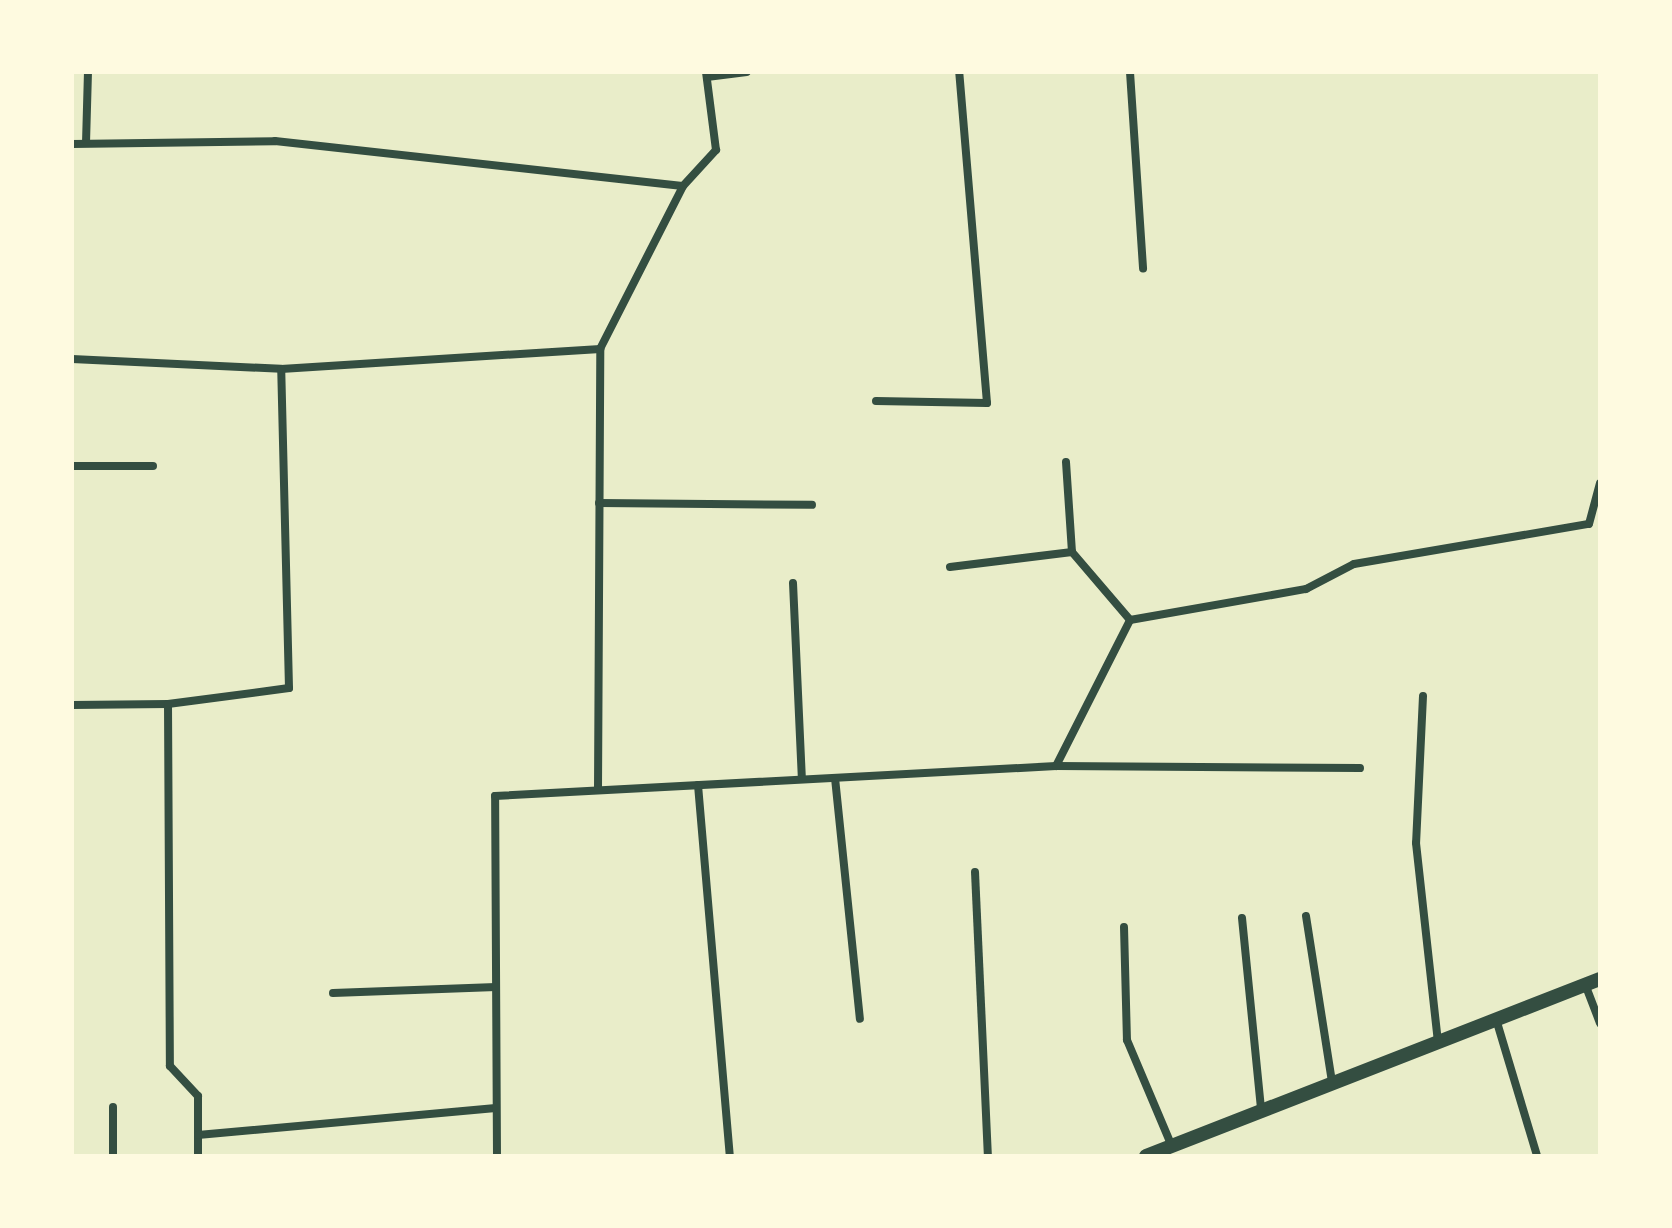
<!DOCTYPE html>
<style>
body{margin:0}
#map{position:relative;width:1672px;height:1228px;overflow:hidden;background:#e9edc9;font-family:Quicksand,sans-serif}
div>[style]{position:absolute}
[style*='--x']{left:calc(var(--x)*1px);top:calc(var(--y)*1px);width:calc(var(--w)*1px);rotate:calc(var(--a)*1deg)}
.minor>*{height:8px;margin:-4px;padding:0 4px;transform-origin:4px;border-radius:4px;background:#344e41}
.tertiary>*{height:14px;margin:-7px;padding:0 7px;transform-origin:7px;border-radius:7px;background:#344e41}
span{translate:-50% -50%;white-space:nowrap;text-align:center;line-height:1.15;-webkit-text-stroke:7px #fefae0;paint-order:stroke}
.frame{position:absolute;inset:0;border:74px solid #fefae0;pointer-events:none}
</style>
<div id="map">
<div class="minor">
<div style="--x:1130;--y:72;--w:197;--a:86.2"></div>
<div style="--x:707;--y:77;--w:40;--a:-7.1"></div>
<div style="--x:86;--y:143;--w:71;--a:-88.4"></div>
<div style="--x:72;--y:144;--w:203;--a:-0.8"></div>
<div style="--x:275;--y:141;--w:410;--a:6.3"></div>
<div style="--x:72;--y:359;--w:209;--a:2.7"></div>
<div style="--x:281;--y:369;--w:320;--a:-3.6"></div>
<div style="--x:876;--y:401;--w:111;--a:1"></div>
<div style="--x:987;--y:403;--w:332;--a:-94.8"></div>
<div style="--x:1066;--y:462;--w:90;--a:86.2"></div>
<div style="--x:1072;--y:552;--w:89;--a:49.5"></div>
<div style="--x:72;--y:466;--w:81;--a:0"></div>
<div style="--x:599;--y:503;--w:213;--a:0.5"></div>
<div style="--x:950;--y:567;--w:123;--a:-7"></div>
<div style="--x:793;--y:583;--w:196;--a:87.4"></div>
<div style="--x:1423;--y:696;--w:147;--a:92.7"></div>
<div style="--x:1416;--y:843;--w:199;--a:83.7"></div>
<div style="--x:168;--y:704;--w:362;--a:89.7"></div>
<div style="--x:170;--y:1066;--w:41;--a:47"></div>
<div style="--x:198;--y:1096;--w:60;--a:90"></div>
<div style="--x:72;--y:705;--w:96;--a:-0.6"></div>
<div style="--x:168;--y:704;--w:122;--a:-7.5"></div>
<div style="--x:289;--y:688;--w:319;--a:-91.4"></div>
<div style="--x:1056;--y:766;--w:164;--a:-63.1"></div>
<div style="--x:1130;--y:620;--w:179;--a:-10"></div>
<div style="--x:1306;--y:589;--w:54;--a:-27.5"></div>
<div style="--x:1354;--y:564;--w:238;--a:-9.7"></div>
<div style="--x:1589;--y:524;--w:42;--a:-75"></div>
<div style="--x:835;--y:778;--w:242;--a:84.1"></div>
<div style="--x:698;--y:785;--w:372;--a:85.1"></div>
<div style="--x:598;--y:790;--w:441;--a:-89.7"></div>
<div style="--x:600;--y:349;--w:183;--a:-63"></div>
<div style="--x:683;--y:186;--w:49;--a:-47.5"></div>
<div style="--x:716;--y:150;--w:79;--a:-97.3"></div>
<div style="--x:975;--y:872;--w:284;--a:87.4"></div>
<div style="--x:1306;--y:916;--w:168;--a:81.1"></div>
<div style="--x:1242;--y:918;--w:192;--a:84.3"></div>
<div style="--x:1124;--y:927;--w:113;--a:88.5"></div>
<div style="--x:1127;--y:1040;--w:113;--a:67.1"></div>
<div style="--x:1585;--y:984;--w:42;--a:69"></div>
<div style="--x:333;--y:993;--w:163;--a:-2.1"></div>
<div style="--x:1496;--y:1019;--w:143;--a:73.3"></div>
<div style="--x:113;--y:1107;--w:49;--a:90"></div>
<div style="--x:198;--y:1135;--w:299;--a:-5.2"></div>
<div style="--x:497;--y:1156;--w:360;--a:-90.3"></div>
<div style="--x:495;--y:796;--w:562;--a:-3.06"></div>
<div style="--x:1056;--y:766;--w:304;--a:0.4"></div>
</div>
<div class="tertiary">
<div style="--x:1146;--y:1156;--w:487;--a:-21.3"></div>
</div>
<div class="frame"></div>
</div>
